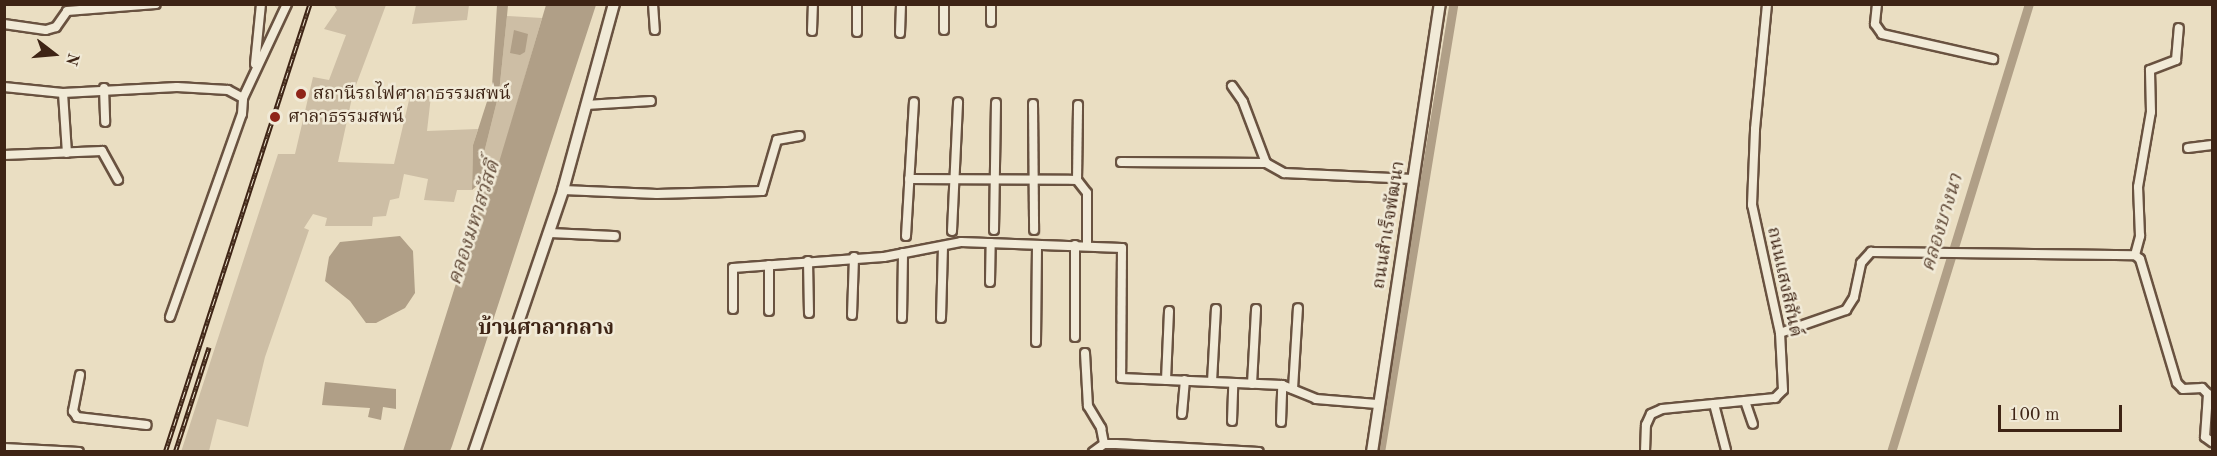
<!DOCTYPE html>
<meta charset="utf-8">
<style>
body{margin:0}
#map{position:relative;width:2217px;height:456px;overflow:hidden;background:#eadec2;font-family:"Old Standard TT","Noto Serif Thai",serif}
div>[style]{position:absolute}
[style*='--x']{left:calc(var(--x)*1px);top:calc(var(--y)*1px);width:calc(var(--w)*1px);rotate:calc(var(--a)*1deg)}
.green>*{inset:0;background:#cdbea5}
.water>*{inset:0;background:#b09f87}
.canal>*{height:9px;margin:-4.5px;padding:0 4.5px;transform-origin:4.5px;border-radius:4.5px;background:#b09f87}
.roads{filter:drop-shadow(2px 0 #695240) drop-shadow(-2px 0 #695240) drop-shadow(0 2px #695240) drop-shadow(0 -2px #695240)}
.minor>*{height:8px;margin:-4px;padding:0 4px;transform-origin:4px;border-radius:4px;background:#f1ead7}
.tertiary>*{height:10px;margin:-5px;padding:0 5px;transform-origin:5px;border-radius:5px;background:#f1ead7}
.rail>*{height:4.5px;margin-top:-2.25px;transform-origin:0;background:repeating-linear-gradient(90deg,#f1ead7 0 7px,#3e2415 0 14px);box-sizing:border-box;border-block:2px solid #3e2415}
.dots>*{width:16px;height:16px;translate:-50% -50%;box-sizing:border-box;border:3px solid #f1ead7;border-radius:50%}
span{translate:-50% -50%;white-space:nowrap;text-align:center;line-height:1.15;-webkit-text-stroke:5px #f1ead7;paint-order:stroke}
.poi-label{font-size:18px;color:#3e2415}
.left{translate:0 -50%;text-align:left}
.street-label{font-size:18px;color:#3e2415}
.water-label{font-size:20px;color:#604937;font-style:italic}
.quarter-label{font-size:21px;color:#3e2415;font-weight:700}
.frame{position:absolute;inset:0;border:6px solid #3e2415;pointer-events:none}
.north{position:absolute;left:24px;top:24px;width:60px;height:60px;-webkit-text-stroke:4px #f1ead7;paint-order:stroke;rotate:106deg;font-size:16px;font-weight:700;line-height:24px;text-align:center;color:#3e2415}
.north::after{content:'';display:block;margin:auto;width:21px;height:27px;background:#3e2415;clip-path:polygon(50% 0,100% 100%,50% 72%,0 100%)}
.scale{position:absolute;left:1998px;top:405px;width:124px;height:27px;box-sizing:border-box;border:3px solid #3e2415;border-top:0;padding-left:8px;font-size:18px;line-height:21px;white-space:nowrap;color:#3e2415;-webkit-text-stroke:4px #f1ead7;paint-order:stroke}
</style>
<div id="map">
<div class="green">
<div style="clip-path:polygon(334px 5px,386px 5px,353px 93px,338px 162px,394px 164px,410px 96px,431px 96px,427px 131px,478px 129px,473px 145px,472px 190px,457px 190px,454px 202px,424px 200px,428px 179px,404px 174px,399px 198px,390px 200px,386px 216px,373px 217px,372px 226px,325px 226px,327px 218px,313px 214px,304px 228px,309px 230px,265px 357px,248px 427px,217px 419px,209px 451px,181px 452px,278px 154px,295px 154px,313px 77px,329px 80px,346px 35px,324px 29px,337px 10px)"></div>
<div style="clip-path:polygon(416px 5px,469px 5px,467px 20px,412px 24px)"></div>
<div style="clip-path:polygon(507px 16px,542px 18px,495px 179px,483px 170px,483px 157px,499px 93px)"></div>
</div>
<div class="water">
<div style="clip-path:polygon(497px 5px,508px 5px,507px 16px,499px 93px,483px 157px,483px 170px,494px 179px,546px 5px,596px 5px,452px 446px,450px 451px,403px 451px,484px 195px,479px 184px,472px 190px,473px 145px,492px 86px)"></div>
<div style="clip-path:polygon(514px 30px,528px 34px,525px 52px,520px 55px,510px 53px)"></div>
<div style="clip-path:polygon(400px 236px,413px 251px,415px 293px,405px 308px,376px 323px,366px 323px,350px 301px,325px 281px,329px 257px,340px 242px)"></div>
<div style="clip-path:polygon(325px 382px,396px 389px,396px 409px,383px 407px,381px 420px,368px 417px,370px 408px,322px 405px)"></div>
</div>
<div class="canal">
<div style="--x:1380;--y:452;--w:454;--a:-80.7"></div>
<div style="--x:1891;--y:452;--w:469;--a:-72.9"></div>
</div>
<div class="roads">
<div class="minor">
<div style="--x:653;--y:4;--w:26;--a:86"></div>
<div style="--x:1877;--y:4;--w:20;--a:96"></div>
<div style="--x:1875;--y:24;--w:12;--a:55"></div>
<div style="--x:1882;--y:34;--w:114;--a:12.7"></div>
<div style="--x:991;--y:22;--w:18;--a:-90"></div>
<div style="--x:4;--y:24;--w:42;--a:8.1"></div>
<div style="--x:46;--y:30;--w:10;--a:-17"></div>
<div style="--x:56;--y:27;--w:19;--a:-55"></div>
<div style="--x:67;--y:11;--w:89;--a:-4.5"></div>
<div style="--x:944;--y:30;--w:26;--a:-90"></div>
<div style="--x:812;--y:31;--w:27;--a:-88"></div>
<div style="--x:857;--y:32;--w:28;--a:-90"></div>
<div style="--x:900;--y:33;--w:29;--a:-88"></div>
<div style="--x:255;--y:64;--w:60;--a:-84.3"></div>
<div style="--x:1232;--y:86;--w:19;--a:55"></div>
<div style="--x:1243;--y:102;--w:65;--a:69.3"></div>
<div style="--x:4;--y:87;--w:59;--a:5.8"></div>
<div style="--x:63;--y:93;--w:114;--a:-3"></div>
<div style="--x:177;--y:87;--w:51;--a:3.4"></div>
<div style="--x:228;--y:90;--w:17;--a:28"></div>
<div style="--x:104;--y:88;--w:34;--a:88"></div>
<div style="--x:63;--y:93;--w:60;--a:86.2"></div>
<div style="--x:1033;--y:104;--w:126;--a:89.5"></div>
<div style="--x:586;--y:105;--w:65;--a:-3.5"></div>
<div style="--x:2188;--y:148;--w:24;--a:-7"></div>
<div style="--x:4;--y:155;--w:98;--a:-2.3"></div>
<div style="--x:102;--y:151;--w:33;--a:61"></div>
<div style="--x:1121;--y:162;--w:145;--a:0.4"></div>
<div style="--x:1266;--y:163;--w:21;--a:29"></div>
<div style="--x:1284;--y:173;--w:129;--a:2.7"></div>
<div style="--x:909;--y:179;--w:168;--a:0.3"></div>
<div style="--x:1077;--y:180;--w:16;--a:52"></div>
<div style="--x:1087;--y:193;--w:53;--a:90"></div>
<div style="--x:1077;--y:180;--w:75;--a:-89.2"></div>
<div style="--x:563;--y:190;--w:94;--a:2.4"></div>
<div style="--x:657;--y:194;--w:105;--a:-1.6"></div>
<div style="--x:762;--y:191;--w:53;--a:-73.6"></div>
<div style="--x:777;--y:140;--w:23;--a:-10"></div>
<div style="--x:994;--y:230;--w:127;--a:-89.1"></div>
<div style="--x:952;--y:231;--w:129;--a:-87.3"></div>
<div style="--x:549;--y:233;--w:66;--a:2.6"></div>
<div style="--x:906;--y:236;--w:134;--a:-86.6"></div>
<div style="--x:2135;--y:255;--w:20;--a:-75"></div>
<div style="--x:2140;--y:236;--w:49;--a:-92.3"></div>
<div style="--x:2138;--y:187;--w:76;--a:-80.2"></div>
<div style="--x:2151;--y:112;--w:42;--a:-91.4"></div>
<div style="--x:2150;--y:70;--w:28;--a:-21"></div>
<div style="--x:2176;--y:60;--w:32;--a:-85"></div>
<div style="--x:808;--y:261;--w:52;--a:88.9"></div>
<div style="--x:769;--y:265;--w:46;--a:90"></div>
<div style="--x:990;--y:282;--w:39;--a:-89"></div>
<div style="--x:733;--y:309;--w:41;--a:-90"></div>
<div style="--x:733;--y:268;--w:151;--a:-4.2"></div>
<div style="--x:884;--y:257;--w:78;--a:-11"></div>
<div style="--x:961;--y:242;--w:161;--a:2.1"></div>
<div style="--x:1122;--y:248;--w:130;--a:90.4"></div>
<div style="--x:1121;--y:378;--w:161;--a:2.5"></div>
<div style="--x:1282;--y:385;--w:37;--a:22"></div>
<div style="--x:1316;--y:399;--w:61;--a:4.7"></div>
<div style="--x:852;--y:315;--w:58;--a:-88"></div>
<div style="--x:170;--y:317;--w:215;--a:-70.5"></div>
<div style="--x:242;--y:114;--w:16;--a:-86"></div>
<div style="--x:243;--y:98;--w:104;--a:-64.9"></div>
<div style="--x:902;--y:318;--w:65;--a:-89.1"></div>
<div style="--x:941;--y:318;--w:72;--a:-88.4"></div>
<div style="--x:1780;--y:333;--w:70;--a:-19.2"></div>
<div style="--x:1846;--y:310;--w:15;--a:-58"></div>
<div style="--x:1854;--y:297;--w:35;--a:-78"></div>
<div style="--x:1861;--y:263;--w:15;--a:-48"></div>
<div style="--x:1871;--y:252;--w:264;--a:0.7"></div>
<div style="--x:2135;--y:255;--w:6;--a:39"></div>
<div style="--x:2140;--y:259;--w:129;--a:73.4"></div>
<div style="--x:2177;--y:383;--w:8;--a:45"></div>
<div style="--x:2183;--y:389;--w:19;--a:-3"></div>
<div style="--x:2202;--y:388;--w:8;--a:45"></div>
<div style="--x:2208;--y:394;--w:43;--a:94"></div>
<div style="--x:2205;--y:437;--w:9;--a:36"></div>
<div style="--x:1075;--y:337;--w:92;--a:-90"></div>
<div style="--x:1036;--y:342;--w:97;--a:-89.4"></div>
<div style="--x:1085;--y:353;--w:53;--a:86.8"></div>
<div style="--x:1088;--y:406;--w:26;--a:59"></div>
<div style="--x:1101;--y:428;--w:16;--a:79"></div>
<div style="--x:80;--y:375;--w:37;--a:101"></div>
<div style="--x:73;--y:411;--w:7;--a:56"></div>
<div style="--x:77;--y:417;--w:70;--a:6.5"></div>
<div style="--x:1166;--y:380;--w:69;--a:-87.5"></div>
<div style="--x:1212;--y:382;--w:73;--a:-86.9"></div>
<div style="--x:1252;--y:384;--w:75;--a:-86.9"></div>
<div style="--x:1293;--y:389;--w:81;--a:-86.5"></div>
<div style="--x:1745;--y:401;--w:24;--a:71"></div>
<div style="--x:1714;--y:404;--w:48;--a:75.4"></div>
<div style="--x:1182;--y:414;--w:34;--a:-85"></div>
<div style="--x:1232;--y:421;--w:38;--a:-88"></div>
<div style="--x:1281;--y:422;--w:37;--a:-88"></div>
<div style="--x:4;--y:448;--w:75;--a:3.1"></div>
<div style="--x:1093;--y:452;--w:14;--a:-36"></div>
<div style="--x:1104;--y:444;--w:12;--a:0"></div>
<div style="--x:1116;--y:444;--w:143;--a:3.2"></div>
<div style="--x:1645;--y:452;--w:27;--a:-88"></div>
<div style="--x:1646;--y:425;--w:12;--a:-66"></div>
<div style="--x:1651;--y:414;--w:12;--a:-24"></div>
<div style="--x:1662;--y:409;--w:114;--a:-5.6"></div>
<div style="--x:1775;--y:398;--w:11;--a:-45"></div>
<div style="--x:1783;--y:390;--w:57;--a:-93"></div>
<div style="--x:1780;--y:333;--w:131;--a:-102.3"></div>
<div style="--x:1752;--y:205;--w:76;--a:-87.7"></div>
<div style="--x:1755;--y:129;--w:126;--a:-84.5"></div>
</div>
<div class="tertiary">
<div style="--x:474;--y:452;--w:277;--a:-71.2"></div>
<div style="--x:563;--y:190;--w:193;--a:-74.7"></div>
<div style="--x:1372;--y:452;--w:453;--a:-81.4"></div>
</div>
</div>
<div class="rail">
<div style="--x:165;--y:452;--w:471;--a:-72.1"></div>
<div style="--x:175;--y:452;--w:110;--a:-72.1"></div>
</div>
<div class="dots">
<div style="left:301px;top:94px;background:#8f2418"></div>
<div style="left:275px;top:117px;background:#8f2418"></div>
</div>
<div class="poi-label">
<span class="left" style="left:313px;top:94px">สถานีรถไฟศาลาธรรมสพน์</span>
<span class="left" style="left:288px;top:117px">ศาลาธรรมสพน์</span>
</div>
<div class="street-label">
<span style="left:1389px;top:225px;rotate:-81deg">ถนนสำเร็จพัฒนา</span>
<span style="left:1784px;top:282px;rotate:78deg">ถนนแสงสีสันต์</span>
</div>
<div class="water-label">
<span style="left:475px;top:223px;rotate:-72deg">คลองมหาสวัสดิ์</span>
<span style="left:1943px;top:223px;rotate:-73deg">คลองบางนา</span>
</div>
<div class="quarter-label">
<span style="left:546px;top:329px">บ้านศาลากลาง</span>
</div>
<div class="frame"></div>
<div class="north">N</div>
<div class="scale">100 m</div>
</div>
